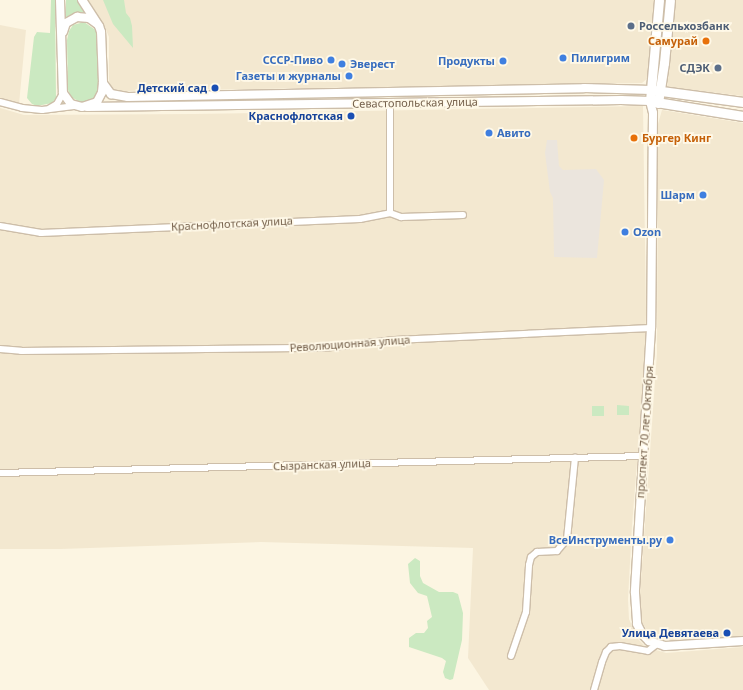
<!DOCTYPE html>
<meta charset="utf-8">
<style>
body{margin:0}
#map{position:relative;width:743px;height:690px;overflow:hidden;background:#fcf5e2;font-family:"Noto Sans",sans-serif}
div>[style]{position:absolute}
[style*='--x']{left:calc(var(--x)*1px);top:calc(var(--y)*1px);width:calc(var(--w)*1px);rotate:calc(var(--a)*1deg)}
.residential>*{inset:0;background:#f3e8d0}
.industrial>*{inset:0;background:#ebe5dd}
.green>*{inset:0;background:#cbe9c1}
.roads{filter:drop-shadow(1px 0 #cdbea9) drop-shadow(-1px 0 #cdbea9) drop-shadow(0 1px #cdbea9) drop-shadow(0 -1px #cdbea9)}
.minor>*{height:6px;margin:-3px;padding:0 3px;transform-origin:3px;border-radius:3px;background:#fff}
.tertiary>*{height:8px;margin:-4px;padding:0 4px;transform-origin:4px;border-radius:4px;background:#fff}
.secondary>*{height:9px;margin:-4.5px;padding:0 4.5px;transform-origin:4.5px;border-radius:4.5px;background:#fff}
.dots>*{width:11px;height:11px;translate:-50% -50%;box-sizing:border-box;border:2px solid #fff9e8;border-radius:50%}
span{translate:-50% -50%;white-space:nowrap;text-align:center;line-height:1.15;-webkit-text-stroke:3.5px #fff9e8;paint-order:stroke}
.service-label{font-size:11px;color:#4e5e75;font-weight:700}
.left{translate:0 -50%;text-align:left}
.right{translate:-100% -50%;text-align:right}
.food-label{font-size:11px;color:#c56008;font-weight:700}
.shop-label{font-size:11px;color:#366cbe;font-weight:700}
.transit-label{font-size:11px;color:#164399;font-weight:700}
.street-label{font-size:11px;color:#735e49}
</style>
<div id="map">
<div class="residential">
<div style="clip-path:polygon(88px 0,654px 0,650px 69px,649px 77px,642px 83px,118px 91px,111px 87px,109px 81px,109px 37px,104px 25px)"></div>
<div style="clip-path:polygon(675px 0,743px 0,743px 96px,667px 87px,670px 64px)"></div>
<div style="clip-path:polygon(0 25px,26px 30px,19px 104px,0 98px)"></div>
<div style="clip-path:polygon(643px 106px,646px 314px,644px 374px,632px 526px,628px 599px,629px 619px,637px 638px,646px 647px,666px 653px,743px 647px,743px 690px,489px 690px,468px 658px,473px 548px,261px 542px,61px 549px,0 549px,0 108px,24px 115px,194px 114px)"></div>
<div style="clip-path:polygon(662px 110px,743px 123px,743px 636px,672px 640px,658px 638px,649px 633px,641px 621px,639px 608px,657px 353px,658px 124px)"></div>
</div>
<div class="industrial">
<div style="clip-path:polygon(547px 140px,557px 140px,559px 166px,563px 170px,596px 169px,604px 180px,597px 258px,554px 257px,553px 198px,550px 192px,545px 153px)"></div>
</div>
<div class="green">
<div style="clip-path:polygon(51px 0,55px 0,56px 98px,52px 103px,37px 106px,32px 104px,27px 98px,34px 37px,37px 32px,50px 33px)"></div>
<div style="clip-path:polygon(66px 0,77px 0,85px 12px,77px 12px,66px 17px)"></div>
<div style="clip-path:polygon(103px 0,124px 0,126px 13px,130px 18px,132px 26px,133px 48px,113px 24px)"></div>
<div style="clip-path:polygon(84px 22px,97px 31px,99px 89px,98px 95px,94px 100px,82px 103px,71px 97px,68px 90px,67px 40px,69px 31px,73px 25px)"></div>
<div style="clip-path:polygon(617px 405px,629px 406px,629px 415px,617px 415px)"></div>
<div style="clip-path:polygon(592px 406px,604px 406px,604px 416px,592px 416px)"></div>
<div style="clip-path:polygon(415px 558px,420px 561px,420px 576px,423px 583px,439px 592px,453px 592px,458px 594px,463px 613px,462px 640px,453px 679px,450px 680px,445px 678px,443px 672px,446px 661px,442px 658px,409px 647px,409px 638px,416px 633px,424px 633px,428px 628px,427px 621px,432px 617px,427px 596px,418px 593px,410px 583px,408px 564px)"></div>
</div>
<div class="roads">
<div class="minor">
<div style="--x:0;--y:102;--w:23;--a:15"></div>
<div style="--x:22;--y:108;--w:20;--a:6"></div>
<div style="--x:42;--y:110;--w:34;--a:-7"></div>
<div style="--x:390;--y:103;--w:110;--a:90"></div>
<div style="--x:50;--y:108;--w:8;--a:-30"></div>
<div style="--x:57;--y:104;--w:13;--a:-61"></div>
<div style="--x:0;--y:226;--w:42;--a:9.7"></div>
<div style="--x:41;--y:233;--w:319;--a:-2.5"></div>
<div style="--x:360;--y:219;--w:31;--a:-11"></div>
<div style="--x:390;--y:213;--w:12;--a:20"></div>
<div style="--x:401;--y:217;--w:62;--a:-1.8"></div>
<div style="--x:0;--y:349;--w:21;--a:5"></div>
<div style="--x:21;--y:351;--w:302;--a:-0.6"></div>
<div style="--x:323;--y:348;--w:72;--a:-6.3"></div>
<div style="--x:395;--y:340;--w:256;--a:-2.7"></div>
<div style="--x:0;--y:473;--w:644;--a:-1.51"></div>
<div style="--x:511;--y:656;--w:46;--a:-71.2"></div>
<div style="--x:526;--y:612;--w:47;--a:-86.3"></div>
<div style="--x:529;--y:565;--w:8;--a:-76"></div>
<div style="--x:531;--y:557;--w:8;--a:-40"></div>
<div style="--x:537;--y:552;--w:20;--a:-3"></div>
<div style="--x:557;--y:551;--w:16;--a:-50"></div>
<div style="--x:567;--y:539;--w:82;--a:-84.4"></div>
<div style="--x:594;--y:690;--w:29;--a:-74"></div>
<div style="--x:602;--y:662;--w:11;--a:-68"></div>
<div style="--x:606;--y:652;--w:7;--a:-45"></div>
<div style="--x:611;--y:647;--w:9;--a:-6"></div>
<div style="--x:620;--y:646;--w:28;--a:10"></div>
<div style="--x:648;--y:651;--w:11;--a:-38"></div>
</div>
<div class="tertiary">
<div style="--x:60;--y:0;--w:93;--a:88.2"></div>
<div style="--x:63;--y:93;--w:14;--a:54"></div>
<div style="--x:71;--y:104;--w:11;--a:15"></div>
<div style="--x:82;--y:107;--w:16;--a:-18"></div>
<div style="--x:97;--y:102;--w:11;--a:-63"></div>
<div style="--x:102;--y:92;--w:9;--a:-84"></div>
<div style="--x:103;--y:83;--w:51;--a:-92.2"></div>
<div style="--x:101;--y:32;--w:6;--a:-108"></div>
<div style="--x:99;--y:26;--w:31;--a:-123"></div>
<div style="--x:63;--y:32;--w:9;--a:-72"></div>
<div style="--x:66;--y:23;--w:13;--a:-29"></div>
<div style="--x:77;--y:17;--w:12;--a:5"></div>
<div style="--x:89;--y:18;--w:9;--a:36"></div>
<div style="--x:103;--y:83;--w:14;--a:54"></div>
<div style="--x:111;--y:94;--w:17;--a:10"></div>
<div style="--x:128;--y:97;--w:456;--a:-1.1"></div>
<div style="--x:584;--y:88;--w:67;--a:1.7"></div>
<div style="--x:87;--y:107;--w:534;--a:-0.75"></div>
<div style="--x:621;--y:100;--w:29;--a:2"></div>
<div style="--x:650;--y:101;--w:12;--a:76"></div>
<div style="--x:653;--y:113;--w:215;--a:90.5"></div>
<div style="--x:651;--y:328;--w:265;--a:93.5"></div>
<div style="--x:635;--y:593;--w:31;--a:86"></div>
<div style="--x:637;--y:624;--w:11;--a:63"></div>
<div style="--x:642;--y:634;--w:10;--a:45"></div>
<div style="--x:649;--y:641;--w:17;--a:17"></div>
<div style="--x:665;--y:646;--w:78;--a:-3.7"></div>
</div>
<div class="secondary">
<div style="--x:659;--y:0;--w:101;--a:95.1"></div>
<div style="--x:650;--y:101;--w:94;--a:9.2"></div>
<div style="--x:654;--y:90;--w:90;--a:7.7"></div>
<div style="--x:658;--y:103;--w:40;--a:-81.5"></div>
<div style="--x:664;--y:63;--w:63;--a:-84.6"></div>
</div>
</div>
<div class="dots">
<div style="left:631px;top:26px;background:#5c6f8a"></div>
<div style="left:706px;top:41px;background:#e8710a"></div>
<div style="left:563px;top:58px;background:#3f7fe0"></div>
<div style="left:331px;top:60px;background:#3f7fe0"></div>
<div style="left:503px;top:61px;background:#3f7fe0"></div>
<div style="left:342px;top:64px;background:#3f7fe0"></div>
<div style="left:718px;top:68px;background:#5c6f8a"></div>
<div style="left:349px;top:76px;background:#3f7fe0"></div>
<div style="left:215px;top:88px;background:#1a4fb4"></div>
<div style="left:351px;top:116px;background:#1a4fb4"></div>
<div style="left:489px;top:133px;background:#3f7fe0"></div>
<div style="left:634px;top:138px;background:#e8710a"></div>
<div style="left:703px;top:195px;background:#3f7fe0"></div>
<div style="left:625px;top:232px;background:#3f7fe0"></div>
<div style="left:670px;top:540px;background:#3f7fe0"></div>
<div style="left:727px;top:633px;background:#1a4fb4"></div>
</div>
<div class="service-label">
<span class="left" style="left:639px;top:26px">Россельхозбанк</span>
<span class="right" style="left:710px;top:68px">СДЭК</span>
</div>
<div class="food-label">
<span class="right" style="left:698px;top:41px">Самурай</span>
<span class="left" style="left:642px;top:138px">Бургер Кинг</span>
</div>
<div class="shop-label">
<span class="left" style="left:571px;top:58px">Пилигрим</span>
<span class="right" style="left:323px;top:60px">СССР-Пиво</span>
<span class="right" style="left:495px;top:61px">Продукты</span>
<span class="left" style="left:350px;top:64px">Эверест</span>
<span class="right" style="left:341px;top:76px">Газеты и журналы</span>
<span class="left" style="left:497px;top:133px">Авито</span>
<span class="right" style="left:695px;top:195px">Шарм</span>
<span class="left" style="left:633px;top:232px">Ozon</span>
<span class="right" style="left:662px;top:540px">ВсеИнструменты.ру</span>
</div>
<div class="transit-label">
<span class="right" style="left:207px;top:88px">Детский сад</span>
<span class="right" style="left:343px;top:116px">Краснофлотская</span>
<span class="right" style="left:719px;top:633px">Улица Девятаева</span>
</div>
<div class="street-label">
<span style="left:415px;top:103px;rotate:-1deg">Севастопольская улица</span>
<span style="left:232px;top:224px;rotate:-3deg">Краснофлотская улица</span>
<span style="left:350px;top:344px;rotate:-4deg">Революционная улица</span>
<span style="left:645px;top:432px;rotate:-86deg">проспект 70 лет Октября</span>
<span style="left:322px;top:465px;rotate:-2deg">Сызранская улица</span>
</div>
</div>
